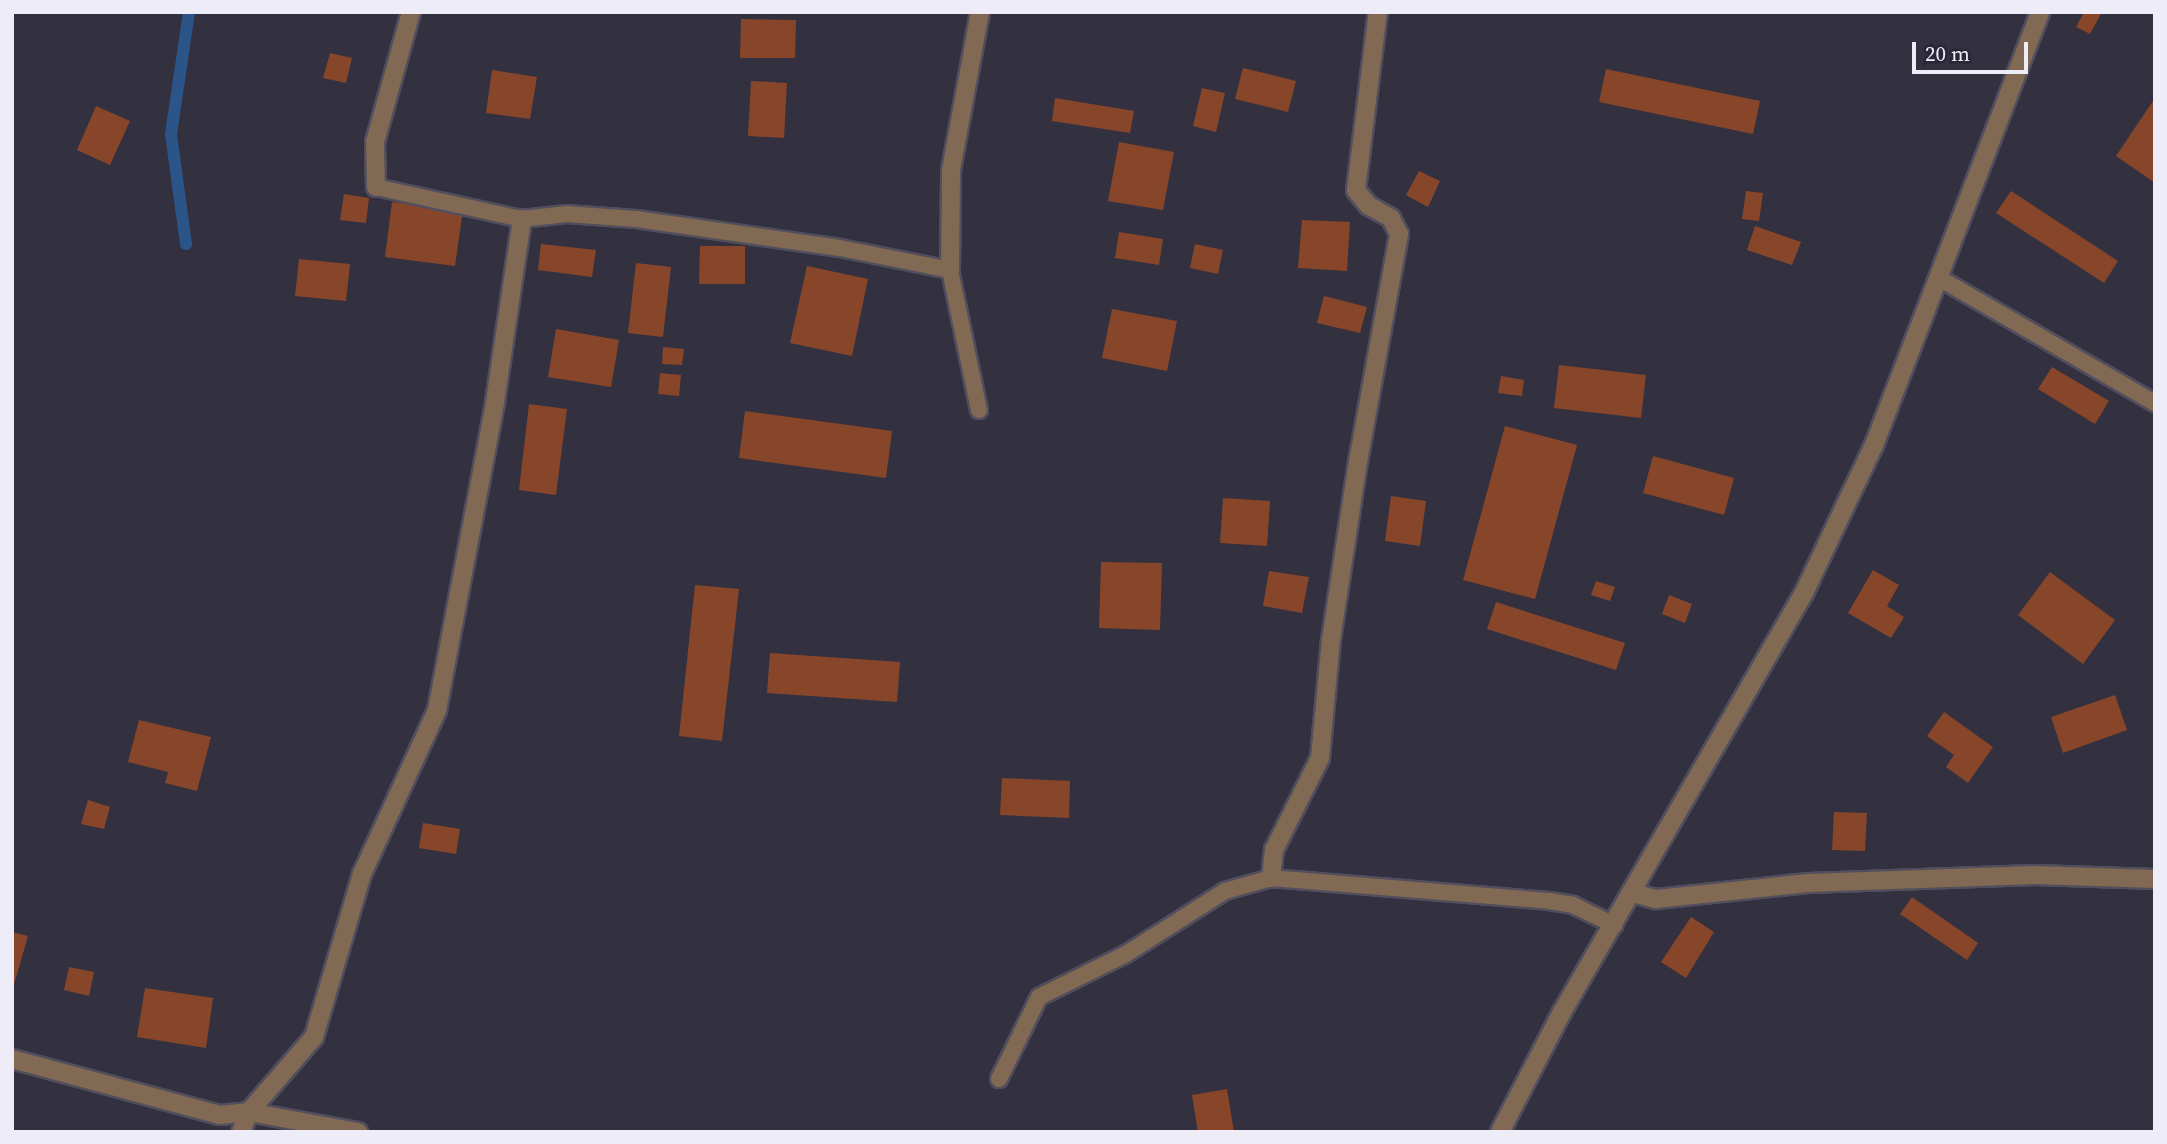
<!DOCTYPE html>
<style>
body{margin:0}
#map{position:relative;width:2167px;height:1144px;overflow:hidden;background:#333040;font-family:"Source Serif 4",serif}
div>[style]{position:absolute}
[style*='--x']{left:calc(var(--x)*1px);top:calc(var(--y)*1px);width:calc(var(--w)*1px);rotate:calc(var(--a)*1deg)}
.stream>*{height:12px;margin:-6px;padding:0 6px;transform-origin:6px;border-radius:6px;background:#2b5489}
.building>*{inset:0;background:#87462a}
.roads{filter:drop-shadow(2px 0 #514e5d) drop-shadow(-2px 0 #514e5d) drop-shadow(0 2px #514e5d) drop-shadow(0 -2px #514e5d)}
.service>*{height:16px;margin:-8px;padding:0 8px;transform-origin:8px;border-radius:8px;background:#816953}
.minor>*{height:18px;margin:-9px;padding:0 9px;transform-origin:9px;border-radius:9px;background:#816953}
span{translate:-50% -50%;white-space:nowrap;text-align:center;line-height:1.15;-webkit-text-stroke:7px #292635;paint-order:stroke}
.frame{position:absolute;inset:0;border:14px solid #eeedf7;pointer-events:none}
.scale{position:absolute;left:1912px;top:42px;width:116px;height:32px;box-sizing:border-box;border:4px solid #eeedf7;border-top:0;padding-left:9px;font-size:21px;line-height:24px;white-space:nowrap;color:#eeedf7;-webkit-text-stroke:5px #292635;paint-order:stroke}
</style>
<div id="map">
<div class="stream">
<div style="--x:186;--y:244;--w:111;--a:-97.8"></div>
<div style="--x:171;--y:134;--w:123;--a:-81.6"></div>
</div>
<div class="building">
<div style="clip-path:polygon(2084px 12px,2102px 12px,2090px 34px,2076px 27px)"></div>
<div style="clip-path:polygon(741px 19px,796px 20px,795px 58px,740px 58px)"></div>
<div style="clip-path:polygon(330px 53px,352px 58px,346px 83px,323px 78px)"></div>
<div style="clip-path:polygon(1243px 68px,1296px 81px,1288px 112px,1235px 99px)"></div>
<div style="clip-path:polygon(1606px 69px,1760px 101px,1753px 134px,1599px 102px)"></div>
<div style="clip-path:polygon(492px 70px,537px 77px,530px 119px,486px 113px)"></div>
<div style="clip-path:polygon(751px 81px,787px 83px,784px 138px,748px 136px)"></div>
<div style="clip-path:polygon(1202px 88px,1225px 93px,1216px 132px,1193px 126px)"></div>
<div style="clip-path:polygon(1055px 98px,1134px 111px,1130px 133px,1052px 121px)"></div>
<div style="clip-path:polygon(2155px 98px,2155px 183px,2116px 156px)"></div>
<div style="clip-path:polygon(96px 106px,130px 121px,110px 165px,77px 150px)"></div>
<div style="clip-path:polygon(1119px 142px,1174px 152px,1163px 210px,1108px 201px)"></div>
<div style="clip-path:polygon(1419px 171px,1440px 181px,1428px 207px,1406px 195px)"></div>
<div style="clip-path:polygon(1746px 191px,1763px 193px,1759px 221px,1742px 219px)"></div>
<div style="clip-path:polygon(2011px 191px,2118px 261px,2104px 283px,1996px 213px)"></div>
<div style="clip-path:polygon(344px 194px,369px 198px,366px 223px,340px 220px)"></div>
<div style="clip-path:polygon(392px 202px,463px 210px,455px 266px,385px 257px)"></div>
<div style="clip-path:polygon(1302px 220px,1350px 222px,1347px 271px,1298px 268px)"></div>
<div style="clip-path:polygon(1755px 226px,1801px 242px,1792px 265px,1747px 250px)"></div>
<div style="clip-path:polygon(1119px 232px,1163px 239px,1159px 265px,1115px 258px)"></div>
<div style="clip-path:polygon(541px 244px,596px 250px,592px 277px,538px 270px)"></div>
<div style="clip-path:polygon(1195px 244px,1223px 250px,1218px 274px,1190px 268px)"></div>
<div style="clip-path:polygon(700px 246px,745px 246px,745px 284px,699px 284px)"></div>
<div style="clip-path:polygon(299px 259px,350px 264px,346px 301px,295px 296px)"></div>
<div style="clip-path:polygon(636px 263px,671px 267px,663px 337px,628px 333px)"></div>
<div style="clip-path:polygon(807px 266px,868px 279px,852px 356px,790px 343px)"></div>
<div style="clip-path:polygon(1324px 296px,1367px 307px,1360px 333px,1317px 323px)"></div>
<div style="clip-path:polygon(1112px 309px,1177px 321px,1167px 371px,1102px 358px)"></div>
<div style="clip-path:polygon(556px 329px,619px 340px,611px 387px,548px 377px)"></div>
<div style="clip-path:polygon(663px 347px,684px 349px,682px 365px,662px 364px)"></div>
<div style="clip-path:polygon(1559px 365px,1646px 375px,1641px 418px,1554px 408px)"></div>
<div style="clip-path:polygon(2052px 367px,2109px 401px,2095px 424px,2038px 389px)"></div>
<div style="clip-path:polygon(660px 373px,681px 375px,679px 396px,658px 394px)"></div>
<div style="clip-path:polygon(1501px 376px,1524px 380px,1522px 396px,1498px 393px)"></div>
<div style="clip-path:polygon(529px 404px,567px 409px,556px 495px,519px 490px)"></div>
<div style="clip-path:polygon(745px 411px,892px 431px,886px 478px,739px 458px)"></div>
<div style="clip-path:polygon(1505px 426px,1577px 445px,1535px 599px,1463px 580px)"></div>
<div style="clip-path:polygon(1653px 456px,1734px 478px,1724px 515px,1643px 493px)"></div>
<div style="clip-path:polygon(1391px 496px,1426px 501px,1420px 546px,1385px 541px)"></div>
<div style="clip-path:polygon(1223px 498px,1270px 501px,1267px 546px,1220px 543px)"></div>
<div style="clip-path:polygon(1101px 562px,1162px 563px,1160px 630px,1099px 628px)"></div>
<div style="clip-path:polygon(1873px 570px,1899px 585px,1887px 606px,1904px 617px,1891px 638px,1848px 613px)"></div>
<div style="clip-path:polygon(1269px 571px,1309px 577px,1302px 613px,1263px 606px)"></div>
<div style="clip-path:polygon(2050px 572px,2115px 620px,2083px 664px,2018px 615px)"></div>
<div style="clip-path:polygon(1596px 581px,1615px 587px,1610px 601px,1591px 595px)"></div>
<div style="clip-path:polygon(695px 585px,739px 589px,722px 741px,679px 736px)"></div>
<div style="clip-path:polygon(1669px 595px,1692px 604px,1685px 623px,1662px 614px)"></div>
<div style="clip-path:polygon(1496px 602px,1625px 643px,1616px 670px,1487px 629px)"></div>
<div style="clip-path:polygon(770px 653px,900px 662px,897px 702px,767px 693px)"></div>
<div style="clip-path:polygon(2115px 695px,2127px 730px,2063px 753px,2051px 717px)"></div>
<div style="clip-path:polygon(1944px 712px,1993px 747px,1968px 783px,1946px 767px,1954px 755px,1927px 736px)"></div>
<div style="clip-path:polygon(139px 720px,211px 737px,197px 791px,165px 783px,168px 772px,128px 762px)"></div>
<div style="clip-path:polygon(1002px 778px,1070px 781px,1069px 818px,1000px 815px)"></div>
<div style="clip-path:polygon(88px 800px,110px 807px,104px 829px,81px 824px)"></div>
<div style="clip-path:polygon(1834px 812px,1867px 813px,1865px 851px,1832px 850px)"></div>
<div style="clip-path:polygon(423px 823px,460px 829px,456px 854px,419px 848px)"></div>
<div style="clip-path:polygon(1912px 897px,1978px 943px,1967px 960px,1900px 914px)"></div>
<div style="clip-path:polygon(1691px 917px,1714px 932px,1686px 978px,1661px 962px)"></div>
<div style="clip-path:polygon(12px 932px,28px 936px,13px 988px,12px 988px)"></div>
<div style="clip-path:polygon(69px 967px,94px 972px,89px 996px,64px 990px)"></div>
<div style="clip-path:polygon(145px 988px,213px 998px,206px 1048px,137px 1037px)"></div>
<div style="clip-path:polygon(1227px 1089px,1234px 1132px,1198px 1132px,1192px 1095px)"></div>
</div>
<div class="roads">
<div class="service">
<div style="--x:376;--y:187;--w:149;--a:12.4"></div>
<div style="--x:522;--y:219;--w:45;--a:-6.3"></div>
<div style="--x:567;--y:214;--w:69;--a:4.1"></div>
<div style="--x:636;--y:219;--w:206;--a:8.1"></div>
<div style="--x:840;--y:248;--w:112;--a:11.3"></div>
<div style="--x:950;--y:270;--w:143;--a:78.3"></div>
<div style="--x:1939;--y:278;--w:250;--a:30.1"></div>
<div style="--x:999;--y:1079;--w:91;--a:-64"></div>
<div style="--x:1039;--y:997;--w:97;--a:-26.3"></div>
<div style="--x:1126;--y:954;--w:117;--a:-32.5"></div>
<div style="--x:1225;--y:891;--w:48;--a:-15.8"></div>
<div style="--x:1271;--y:878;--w:279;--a:4.7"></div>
<div style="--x:1549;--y:901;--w:24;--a:9"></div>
<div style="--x:1573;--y:905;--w:46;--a:26"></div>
</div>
<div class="minor">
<div style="--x:376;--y:187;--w:45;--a:-91.3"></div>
<div style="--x:375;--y:142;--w:135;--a:-74.5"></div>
<div style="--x:950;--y:270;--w:100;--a:-89.4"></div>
<div style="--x:951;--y:170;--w:161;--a:-79.6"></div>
<div style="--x:1271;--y:878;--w:28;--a:-84"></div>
<div style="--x:1274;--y:850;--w:103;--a:-63.4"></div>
<div style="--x:1320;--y:758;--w:119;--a:-84.7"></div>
<div style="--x:1331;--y:640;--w:180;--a:-81.4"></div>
<div style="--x:1358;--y:462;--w:232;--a:-79.8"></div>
<div style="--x:1399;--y:234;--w:18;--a:-117"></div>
<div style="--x:1391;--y:218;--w:26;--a:-151"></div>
<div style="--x:1368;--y:205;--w:19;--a:-129"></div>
<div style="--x:1356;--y:190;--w:179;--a:-83"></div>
<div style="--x:1633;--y:893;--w:24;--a:15"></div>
<div style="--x:1656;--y:899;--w:153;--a:-6"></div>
<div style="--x:1808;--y:883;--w:227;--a:-2"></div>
<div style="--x:2035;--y:875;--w:120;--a:1.9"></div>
<div style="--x:12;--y:1059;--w:215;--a:15.1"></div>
<div style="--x:220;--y:1115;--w:29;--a:-6"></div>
<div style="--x:249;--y:1112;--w:111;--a:10.4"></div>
<div style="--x:241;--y:1132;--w:22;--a:-68"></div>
<div style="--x:249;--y:1112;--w:99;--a:-49.1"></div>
<div style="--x:314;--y:1037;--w:170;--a:-73.6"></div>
<div style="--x:362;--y:874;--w:180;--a:-65.4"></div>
<div style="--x:437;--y:710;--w:313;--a:-79.3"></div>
<div style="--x:495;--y:402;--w:185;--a:-81.6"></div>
<div style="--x:1500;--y:1132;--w:135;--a:-62.7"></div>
<div style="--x:1562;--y:1012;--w:484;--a:-60"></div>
<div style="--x:1804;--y:593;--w:164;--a:-64.7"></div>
<div style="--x:1874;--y:445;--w:464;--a:-69"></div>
</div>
</div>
<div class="frame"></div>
<div class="scale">20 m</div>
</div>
